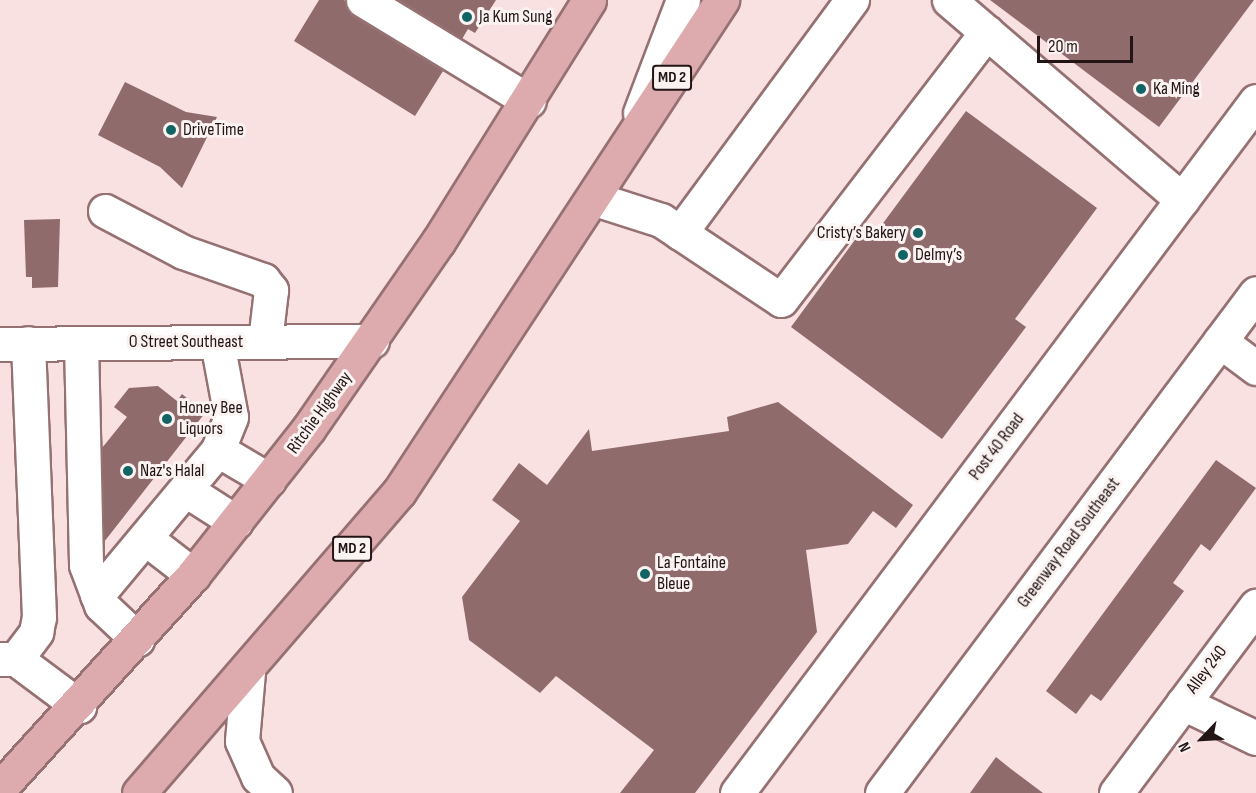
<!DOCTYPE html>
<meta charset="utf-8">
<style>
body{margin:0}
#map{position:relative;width:1256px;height:793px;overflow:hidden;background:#f9e0e1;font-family:"Sofia Sans Condensed",sans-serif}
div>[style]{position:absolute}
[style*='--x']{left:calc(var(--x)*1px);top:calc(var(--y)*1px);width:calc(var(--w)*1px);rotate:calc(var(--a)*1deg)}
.building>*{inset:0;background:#8f6b6c}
.roads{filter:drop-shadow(2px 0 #957172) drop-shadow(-2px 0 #957172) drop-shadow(0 2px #957172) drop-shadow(0 -2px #957172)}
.minor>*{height:33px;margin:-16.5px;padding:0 16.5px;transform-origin:16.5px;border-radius:16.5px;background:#fff}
.major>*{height:33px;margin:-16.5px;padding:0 16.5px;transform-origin:16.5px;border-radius:16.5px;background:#ddabae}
.dots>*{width:16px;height:16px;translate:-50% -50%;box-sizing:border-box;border:3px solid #fbf2f2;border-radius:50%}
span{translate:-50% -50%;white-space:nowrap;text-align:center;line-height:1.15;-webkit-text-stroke:6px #fbf2f2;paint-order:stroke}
.shield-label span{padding:2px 4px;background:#fbf2f2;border:2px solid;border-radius:4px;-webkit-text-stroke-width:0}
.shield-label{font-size:16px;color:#231515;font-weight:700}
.poi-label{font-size:18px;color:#231515}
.left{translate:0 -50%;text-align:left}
.right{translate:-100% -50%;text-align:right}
.street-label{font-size:18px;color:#231515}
.north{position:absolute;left:1172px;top:709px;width:60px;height:60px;-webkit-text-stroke:4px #fbf2f2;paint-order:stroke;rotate:245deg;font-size:16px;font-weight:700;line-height:24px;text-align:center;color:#231515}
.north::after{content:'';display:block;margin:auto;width:21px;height:27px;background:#231515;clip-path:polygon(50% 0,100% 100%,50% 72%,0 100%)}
.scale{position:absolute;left:1037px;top:36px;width:96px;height:27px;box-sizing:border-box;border:3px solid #231515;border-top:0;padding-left:8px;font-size:18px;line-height:21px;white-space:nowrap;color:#231515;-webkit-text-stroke:4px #fbf2f2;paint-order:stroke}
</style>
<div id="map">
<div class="building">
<div style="clip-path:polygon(319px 0,344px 0,353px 16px,443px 71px,415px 116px,294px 41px)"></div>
<div style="clip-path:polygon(399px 0,496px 0,475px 33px,468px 29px,462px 39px)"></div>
<div style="clip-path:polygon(990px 0,1254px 0,1159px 127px)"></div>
<div style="clip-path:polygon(125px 82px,186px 112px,217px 117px,182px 188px,160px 167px,98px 135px)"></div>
<div style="clip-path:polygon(966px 111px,1097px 208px,1015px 319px,1026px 327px,942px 439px,791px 327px,860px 233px,878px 230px)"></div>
<div style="clip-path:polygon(60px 219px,58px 287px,32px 288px,32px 277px,26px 277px,24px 220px)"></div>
<div style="clip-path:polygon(158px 386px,177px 401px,182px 394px,205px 413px,104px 542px,102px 448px,127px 417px,114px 407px,129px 388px)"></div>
<div style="clip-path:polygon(778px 402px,913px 505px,896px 528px,873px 511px,848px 544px,806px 550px,817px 632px,695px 793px,620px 793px,654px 750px,556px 676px,540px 693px,469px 640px,462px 597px,520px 521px,492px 500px,519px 463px,547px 485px,589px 429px,592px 451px,729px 431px,727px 417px)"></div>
<div style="clip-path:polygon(1216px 460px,1256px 488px,1210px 551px,1201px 544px,1173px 583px,1184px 591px,1101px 701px,1091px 694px,1076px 714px,1046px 691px)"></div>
<div style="clip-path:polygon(996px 757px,1011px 769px,1043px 793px,970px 793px)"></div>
</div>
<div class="roads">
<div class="minor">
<div style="--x:363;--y:0;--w:194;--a:31.3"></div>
<div style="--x:949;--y:0;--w:307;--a:40.6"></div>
<div style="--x:640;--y:113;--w:121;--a:-69.2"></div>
<div style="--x:595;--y:199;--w:69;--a:17.7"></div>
<div style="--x:661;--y:220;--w:144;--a:33.7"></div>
<div style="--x:781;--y:300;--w:338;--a:-52.5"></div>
<div style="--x:105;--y:211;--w:88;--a:27.7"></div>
<div style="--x:183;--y:252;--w:85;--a:19.3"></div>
<div style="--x:263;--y:280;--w:13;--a:51"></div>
<div style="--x:271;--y:290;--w:51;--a:96.7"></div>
<div style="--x:680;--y:233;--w:290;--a:-53.6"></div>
<div style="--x:1220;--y:341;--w:45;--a:36.9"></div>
<div style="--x:217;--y:342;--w:76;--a:79.4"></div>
<div style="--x:231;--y:417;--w:35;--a:112"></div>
<div style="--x:81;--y:343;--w:222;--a:88.7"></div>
<div style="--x:86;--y:565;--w:43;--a:69.4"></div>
<div style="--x:101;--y:605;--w:50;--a:43.4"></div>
<div style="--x:0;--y:344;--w:372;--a:-0.5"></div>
<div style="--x:186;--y:490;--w:59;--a:32.6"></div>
<div style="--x:145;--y:538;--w:61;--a:37.6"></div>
<div style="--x:97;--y:595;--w:189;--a:-50.2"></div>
<div style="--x:218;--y:450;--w:59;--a:30.5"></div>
<div style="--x:0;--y:659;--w:16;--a:0"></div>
<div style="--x:16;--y:659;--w:79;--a:36.7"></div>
<div style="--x:16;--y:659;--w:34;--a:-53"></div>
<div style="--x:36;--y:632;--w:15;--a:-79"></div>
<div style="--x:39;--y:617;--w:274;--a:-92.3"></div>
<div style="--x:248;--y:672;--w:69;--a:95"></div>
<div style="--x:242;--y:741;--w:39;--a:66"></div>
<div style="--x:258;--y:777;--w:23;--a:43"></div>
<div style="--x:1183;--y:703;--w:81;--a:25.6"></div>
<div style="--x:737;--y:793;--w:865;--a:-53.13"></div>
<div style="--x:882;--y:793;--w:624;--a:-53.2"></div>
<div style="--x:1116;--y:793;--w:234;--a:-53.2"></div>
</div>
<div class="major">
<div style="--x:0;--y:788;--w:287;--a:-47.8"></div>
<div style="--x:193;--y:575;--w:187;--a:-51.7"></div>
<div style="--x:309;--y:428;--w:226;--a:-55.3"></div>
<div style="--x:438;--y:242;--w:285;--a:-58"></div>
<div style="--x:139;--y:793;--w:398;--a:-49.2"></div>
<div style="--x:399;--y:492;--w:589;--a:-56.71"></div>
</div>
</div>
<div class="dots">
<div style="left:467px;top:17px;background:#126364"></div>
<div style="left:1141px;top:89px;background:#126364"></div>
<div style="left:171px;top:130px;background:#126364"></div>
<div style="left:918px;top:233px;background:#126364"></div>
<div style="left:903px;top:255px;background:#126364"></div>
<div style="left:167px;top:419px;background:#126364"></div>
<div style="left:128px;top:471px;background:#126364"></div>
<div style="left:645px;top:574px;background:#126364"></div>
</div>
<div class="shield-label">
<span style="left:672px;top:78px">MD 2</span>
<span style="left:352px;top:549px">MD 2</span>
</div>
<div class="poi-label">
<span class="left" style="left:479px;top:17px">Ja Kum Sung</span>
<span class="left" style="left:1153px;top:89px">Ka Ming</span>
<span class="left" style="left:183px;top:130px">DriveTime</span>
<span class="right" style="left:906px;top:233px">Cristy’s Bakery</span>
<span class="left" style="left:915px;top:255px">Delmy’s</span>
<span class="left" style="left:179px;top:419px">Honey Bee<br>Liquors</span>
<span class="left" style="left:140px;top:471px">Naz's Halal</span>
<span class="left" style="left:657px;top:574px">La Fontaine<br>Bleue</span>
</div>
<div class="street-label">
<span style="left:186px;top:342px">O Street Southeast</span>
<span style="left:320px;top:413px;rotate:-54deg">Ritchie Highway</span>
<span style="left:997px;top:447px;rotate:-53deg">Post 40 Road</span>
<span style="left:1069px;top:543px;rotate:-53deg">Greenway Road Southeast</span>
<span style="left:1207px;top:670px;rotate:-53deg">Alley 240</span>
</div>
<div class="north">N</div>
<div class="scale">20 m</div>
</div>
